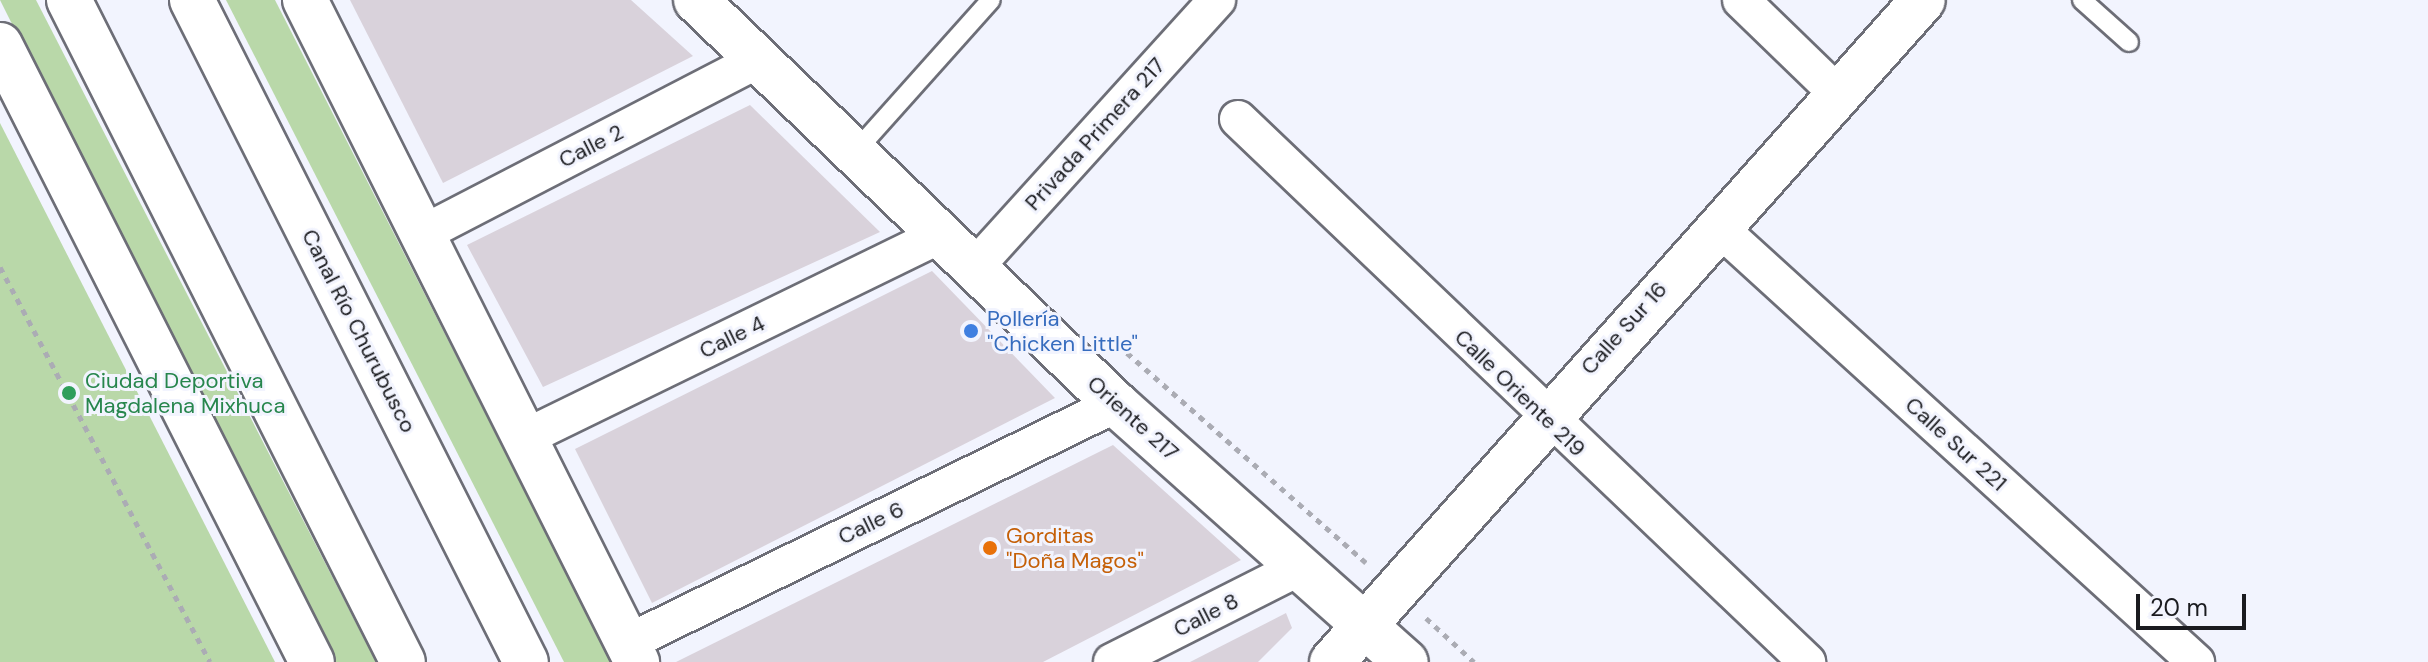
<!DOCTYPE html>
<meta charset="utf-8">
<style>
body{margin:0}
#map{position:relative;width:2428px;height:662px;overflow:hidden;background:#f2f4fe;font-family:"DM Sans",sans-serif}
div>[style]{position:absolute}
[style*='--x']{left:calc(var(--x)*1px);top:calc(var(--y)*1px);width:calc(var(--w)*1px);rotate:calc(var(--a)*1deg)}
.green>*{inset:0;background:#b9d8a9}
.building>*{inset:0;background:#d9d2db}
.path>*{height:5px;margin-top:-2.5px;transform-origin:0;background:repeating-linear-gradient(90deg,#abacb4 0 6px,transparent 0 12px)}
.roads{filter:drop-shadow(2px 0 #6d6e77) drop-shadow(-2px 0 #6d6e77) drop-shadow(0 2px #6d6e77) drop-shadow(0 -2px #6d6e77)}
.service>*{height:18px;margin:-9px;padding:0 9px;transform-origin:9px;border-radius:9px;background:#fff}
.minor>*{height:36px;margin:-18px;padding:0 18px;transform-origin:18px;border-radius:18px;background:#fff}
.tertiary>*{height:44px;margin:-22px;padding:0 22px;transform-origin:22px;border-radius:22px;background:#fff}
.primary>*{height:44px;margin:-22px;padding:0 22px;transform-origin:22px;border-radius:22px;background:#fff}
.dots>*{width:22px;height:22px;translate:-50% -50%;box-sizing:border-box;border:4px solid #f2f4fe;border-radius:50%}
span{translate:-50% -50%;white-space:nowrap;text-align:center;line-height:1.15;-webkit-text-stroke:6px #f2f4fe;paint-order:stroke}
.street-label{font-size:22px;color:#1a1b1f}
.shop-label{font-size:22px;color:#366cbe}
.left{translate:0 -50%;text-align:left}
.leisure-label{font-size:22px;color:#27864d}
.food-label{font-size:22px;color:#c56008}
.scale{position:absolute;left:2136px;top:594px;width:110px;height:36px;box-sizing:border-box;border:4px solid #1a1b1f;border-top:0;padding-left:10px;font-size:24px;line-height:28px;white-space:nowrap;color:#1a1b1f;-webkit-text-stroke:6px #f2f4fe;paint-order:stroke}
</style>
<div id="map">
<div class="green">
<div style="clip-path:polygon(0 0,36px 0,376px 662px,332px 662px)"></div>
<div style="clip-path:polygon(226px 0,275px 0,612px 662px,564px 662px)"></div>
<div style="clip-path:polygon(0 123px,275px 662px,0 662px)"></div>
</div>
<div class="building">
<div style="clip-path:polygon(350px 0,631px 0,693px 56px,443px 183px)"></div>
<div style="clip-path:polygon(750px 105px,880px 232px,543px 387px,467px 245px)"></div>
<div style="clip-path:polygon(932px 271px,1055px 398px,652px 603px,575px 449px)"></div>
<div style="clip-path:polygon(1113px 445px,1241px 560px,1043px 662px,676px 662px)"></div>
<div style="clip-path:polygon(1286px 613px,1292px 628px,1258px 662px,1190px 662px)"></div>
</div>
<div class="path">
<div style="--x:0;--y:267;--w:447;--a:62"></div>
<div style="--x:1109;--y:337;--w:342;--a:41.3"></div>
<div style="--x:1426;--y:618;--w:65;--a:42.5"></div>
</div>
<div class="roads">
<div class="service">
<div style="--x:2082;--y:0;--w:63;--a:41.8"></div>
<div style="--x:854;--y:153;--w:205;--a:-48.2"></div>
</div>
<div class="minor">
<div style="--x:1741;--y:0;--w:132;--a:44.1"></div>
<div style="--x:1238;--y:119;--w:787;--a:43.66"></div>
<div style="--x:1717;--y:226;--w:648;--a:42.31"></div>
<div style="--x:422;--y:234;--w:381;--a:-27.4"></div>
<div style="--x:974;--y:268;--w:362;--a:-47.8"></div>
<div style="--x:524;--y:438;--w:463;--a:-26"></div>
<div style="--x:627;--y:643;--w:544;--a:-26.05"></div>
<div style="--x:1112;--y:662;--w:211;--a:-26.8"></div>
</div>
<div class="tertiary">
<div style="--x:305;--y:0;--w:741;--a:63.37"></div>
<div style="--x:696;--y:0;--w:583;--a:43.89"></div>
<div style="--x:1116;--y:404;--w:388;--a:41.7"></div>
<div style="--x:0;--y:45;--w:691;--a:63.18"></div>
<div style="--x:1332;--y:662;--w:887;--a:-48.24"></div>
</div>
<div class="primary">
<div style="--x:69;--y:0;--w:741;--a:63.23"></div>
<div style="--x:192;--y:0;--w:741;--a:63.23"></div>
</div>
</div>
<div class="dots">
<div style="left:971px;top:331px;background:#3f7fe0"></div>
<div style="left:69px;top:393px;background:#2e9e5b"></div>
<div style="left:990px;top:548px;background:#e8710a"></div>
</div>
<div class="street-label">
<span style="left:1095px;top:134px;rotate:-48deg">Privada Primera 217</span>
<span style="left:591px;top:146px;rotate:-27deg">Calle 2</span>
<span style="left:1624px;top:328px;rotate:-48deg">Calle Sur 16</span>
<span style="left:359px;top:331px;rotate:63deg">Canal Río Churubusco</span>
<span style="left:732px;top:337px;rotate:-26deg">Calle 4</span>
<span style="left:1520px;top:393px;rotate:44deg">Calle Oriente 219</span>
<span style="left:1133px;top:418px;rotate:42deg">Oriente 217</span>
<span style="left:1956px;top:444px;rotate:42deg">Calle Sur 221</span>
<span style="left:871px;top:523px;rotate:-26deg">Calle 6</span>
<span style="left:1206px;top:615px;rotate:-27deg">Calle 8</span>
</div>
<div class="shop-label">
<span class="left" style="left:987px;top:331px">Pollería<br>"Chicken Little"</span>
</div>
<div class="leisure-label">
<span class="left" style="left:85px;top:393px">Ciudad Deportiva<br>Magdalena Mixhuca</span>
</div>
<div class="food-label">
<span class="left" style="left:1006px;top:548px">Gorditas<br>"Doña Magos"</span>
</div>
<div class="scale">20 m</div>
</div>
